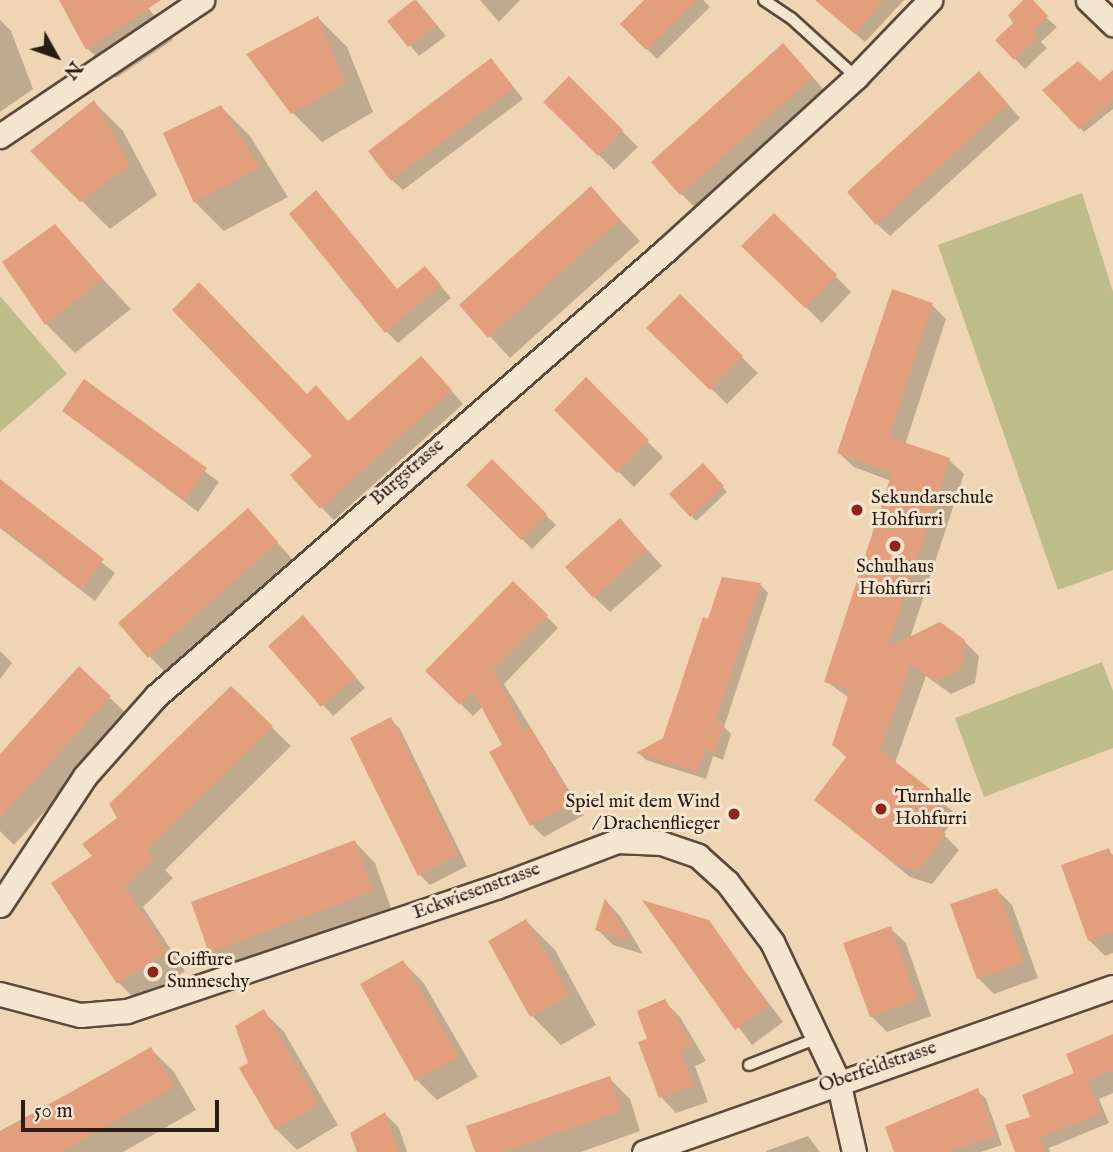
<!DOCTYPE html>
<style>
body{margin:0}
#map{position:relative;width:1113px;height:1152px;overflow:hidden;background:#efd5b3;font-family:"IM FELL English",serif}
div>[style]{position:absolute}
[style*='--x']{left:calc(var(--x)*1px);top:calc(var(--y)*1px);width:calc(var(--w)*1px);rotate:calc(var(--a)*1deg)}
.green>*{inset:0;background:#bebc89}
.shadow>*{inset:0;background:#0003}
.building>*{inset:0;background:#e39f7d}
.roads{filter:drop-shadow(2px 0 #5b4a3c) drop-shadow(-2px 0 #5b4a3c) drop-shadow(0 2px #5b4a3c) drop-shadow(0 -2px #5b4a3c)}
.lane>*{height:10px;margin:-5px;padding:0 5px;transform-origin:5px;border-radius:5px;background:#f5e4ce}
.street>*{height:23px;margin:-11.5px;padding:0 11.5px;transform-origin:11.5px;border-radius:11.5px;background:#f5e4ce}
.dots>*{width:19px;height:19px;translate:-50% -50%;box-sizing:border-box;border:4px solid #f5e4ce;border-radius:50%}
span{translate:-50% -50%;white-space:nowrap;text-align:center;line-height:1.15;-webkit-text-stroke:6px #f5e4ce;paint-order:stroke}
.street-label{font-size:19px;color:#2a1c15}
.poi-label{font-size:19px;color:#2a1c15}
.left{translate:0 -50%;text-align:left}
.right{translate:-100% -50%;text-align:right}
.north{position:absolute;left:21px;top:21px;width:70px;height:70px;-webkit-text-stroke:5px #f5e4ce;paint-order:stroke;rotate:130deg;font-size:19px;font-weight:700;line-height:28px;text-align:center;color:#2a1c15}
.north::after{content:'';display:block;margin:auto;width:24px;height:32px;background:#2a1c15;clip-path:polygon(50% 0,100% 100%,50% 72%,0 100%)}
.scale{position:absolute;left:21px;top:1100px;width:198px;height:32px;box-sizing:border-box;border:4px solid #2a1c15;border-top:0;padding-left:9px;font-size:21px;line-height:24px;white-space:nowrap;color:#2a1c15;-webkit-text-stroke:5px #f5e4ce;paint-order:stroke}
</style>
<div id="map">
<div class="green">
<div style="clip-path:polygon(1082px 193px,1113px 292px,1113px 570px,1058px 590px,938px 245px)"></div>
<div style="clip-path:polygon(0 296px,67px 374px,0 432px)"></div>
<div style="clip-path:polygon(1102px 662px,1113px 691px,1113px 748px,984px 797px,955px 718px)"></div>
</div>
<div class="shadow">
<div style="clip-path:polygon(61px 0,142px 0,173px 40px,116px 78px,88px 49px)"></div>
<div style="clip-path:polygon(416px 0,446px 36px,419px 56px,390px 21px)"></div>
<div style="clip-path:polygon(480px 0,520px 0,499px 22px)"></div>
<div style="clip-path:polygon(646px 0,703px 0,710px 7px,657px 59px,622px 24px)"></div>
<div style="clip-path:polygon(816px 0,904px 0,865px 42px)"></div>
<div style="clip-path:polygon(1026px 0,1057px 27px,1041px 42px,1047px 48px,1025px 69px,997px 40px,1015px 23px)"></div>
<div style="clip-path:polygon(318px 18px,347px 47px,373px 112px,322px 142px,293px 113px)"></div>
<div style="clip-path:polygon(0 20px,11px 31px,33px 89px,0 112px)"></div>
<div style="clip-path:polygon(783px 45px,827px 93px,697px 209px,681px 194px)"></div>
<div style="clip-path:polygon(501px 71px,523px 99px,403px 190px,392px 180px)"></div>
<div style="clip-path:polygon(1113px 72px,1113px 109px,1084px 132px,1045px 90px,1100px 84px)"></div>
<div style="clip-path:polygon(569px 78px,638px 147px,614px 170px,545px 102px)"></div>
<div style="clip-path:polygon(992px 86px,1020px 118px,890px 236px,877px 224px)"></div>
<div style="clip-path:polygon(94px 102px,123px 131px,157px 195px,110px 229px,32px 151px)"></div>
<div style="clip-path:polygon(221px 107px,250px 136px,288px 197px,224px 231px,195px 202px)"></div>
<div style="clip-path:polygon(591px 188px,640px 241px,510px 358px,461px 305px)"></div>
<div style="clip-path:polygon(316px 192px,398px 291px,436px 280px,451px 298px,398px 343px,387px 332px)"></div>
<div style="clip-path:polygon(774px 215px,851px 292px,822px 323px,744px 246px)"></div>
<div style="clip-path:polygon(54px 227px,131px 309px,75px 353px,46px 324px,5px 262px)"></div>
<div style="clip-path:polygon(680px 296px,758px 373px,727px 404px,649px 328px)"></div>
<div style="clip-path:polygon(932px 305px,946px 319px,905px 445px,949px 460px,964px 474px,910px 638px,964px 641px,979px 656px,975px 683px,951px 694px,926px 676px,895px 763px,957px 815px,943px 834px,959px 850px,932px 884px,910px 877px,816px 800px,847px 758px,834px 745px,849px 698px,826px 681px,891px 481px,854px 467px,839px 453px)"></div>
<div style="clip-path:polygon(434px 371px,463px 404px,334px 520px,321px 507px,307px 396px,349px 423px)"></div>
<div style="clip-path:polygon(586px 380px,663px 457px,634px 487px,556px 410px)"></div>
<div style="clip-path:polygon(85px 382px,219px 482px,198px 512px,65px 411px)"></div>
<div style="clip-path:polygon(492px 462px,556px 525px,532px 549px,468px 485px)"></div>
<div style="clip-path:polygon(703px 465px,727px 492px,696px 521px,672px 494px)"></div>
<div style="clip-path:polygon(0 482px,115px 573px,95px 601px,0 528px)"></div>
<div style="clip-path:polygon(263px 526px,292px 559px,165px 672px,149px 656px)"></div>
<div style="clip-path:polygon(635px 536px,662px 566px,610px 612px,594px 597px)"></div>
<div style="clip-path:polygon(723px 579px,761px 585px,768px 593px,724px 727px,731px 734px,723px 760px,713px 756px,706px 779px,646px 760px,639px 753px,665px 739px)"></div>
<div style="clip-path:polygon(513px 583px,558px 628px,504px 684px,584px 815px,544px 837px,532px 825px,505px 745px,483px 706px,473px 716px,427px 671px)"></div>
<div style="clip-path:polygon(313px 628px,365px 688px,333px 716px,271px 646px)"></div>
<div style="clip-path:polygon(0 651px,12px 663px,0 679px)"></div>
<div style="clip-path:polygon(231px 688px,291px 746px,165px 870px,173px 878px,143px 907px,185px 971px,138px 1002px,119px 983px,53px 883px,94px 857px,119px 819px)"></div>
<div style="clip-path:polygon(109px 697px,130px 717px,14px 845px,0 831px,0 755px)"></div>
<div style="clip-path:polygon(390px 719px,400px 729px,467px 866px,430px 885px,420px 875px)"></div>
<div style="clip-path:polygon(355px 842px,375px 863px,392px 911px,231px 972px,211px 952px)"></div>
<div style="clip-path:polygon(1108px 850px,1113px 855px,1113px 953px,1105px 956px,1089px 940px)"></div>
<div style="clip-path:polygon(997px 890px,1012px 905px,1038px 978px,994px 994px,978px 978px)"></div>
<div style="clip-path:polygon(606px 901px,620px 916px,643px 954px,613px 945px,597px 929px)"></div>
<div style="clip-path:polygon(646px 903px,708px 922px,783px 1022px,752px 1045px)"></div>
<div style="clip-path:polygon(526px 921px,555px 950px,596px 1025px,561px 1045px,532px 1016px,490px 942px)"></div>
<div style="clip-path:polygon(890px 928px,906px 943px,931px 1016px,887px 1032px,871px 1016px)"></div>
<div style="clip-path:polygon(403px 962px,423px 982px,478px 1077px,437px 1100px,417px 1080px)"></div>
<div style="clip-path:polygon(665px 1002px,680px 1017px,706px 1061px,695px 1066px,708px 1102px,676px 1113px,661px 1097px,649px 1040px)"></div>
<div style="clip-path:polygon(264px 1012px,284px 1032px,338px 1125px,297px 1150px,276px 1129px,250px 1064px)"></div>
<div style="clip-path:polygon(1113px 1043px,1113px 1093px,1099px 1099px,1109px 1123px,1049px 1148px,1050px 1152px,1019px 1152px,1076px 1074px)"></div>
<div style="clip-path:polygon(151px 1049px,174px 1072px,196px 1110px,123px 1152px,0 1152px,0 1131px)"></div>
<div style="clip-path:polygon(609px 1078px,630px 1099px,640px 1131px,581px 1152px,477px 1152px)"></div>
<div style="clip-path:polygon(977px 1090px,986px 1099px,1002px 1145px,981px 1152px,896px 1152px)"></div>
<div style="clip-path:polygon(385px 1114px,399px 1128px,407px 1152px,359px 1152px)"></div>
<div style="clip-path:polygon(808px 1136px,820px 1152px,766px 1152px,766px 1151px)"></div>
</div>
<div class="building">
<div style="clip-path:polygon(59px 0,161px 0,86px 50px)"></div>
<div style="clip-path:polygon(414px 0,437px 25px,408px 47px,387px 21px)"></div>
<div style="clip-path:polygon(644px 0,697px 0,646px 50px,620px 24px)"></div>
<div style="clip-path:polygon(815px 0,884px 0,855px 34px)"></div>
<div style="clip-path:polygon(1023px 0,1033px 0,1048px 16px,1033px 31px,1038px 37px,1014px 60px,995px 40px,1013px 23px,1008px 15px)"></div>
<div style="clip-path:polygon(318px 16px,345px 83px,291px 114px,246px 54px)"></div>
<div style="clip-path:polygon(783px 43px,813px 77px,680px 195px,651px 162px)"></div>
<div style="clip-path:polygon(491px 58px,514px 88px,391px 181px,368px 151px)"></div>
<div style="clip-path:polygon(1078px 61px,1100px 81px,1113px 70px,1113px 101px,1079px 129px,1042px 90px)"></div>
<div style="clip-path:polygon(979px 71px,1008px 104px,876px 225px,847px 192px)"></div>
<div style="clip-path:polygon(569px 76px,623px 130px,598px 156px,543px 102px)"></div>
<div style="clip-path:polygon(94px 100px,130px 165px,80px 202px,30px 151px)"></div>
<div style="clip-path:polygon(221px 105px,260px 167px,194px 203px,163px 133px)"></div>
<div style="clip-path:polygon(591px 186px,620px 220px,488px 338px,459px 305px)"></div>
<div style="clip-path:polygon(316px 190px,397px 289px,425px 266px,441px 285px,385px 333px,289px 214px)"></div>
<div style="clip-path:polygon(774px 213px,837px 275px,805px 308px,741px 246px)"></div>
<div style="clip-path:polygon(55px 224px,103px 279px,45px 325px,2px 262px)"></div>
<div style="clip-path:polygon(199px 282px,307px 394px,316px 385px,348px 421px,421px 356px,452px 390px,320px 509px,290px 475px,312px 456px,172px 310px)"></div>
<div style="clip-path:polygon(892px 289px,933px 303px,889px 437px,950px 458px,888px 647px,940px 622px,965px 640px,961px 669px,935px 681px,911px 664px,880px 750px,943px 799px,929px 819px,946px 834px,918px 871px,894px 863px,814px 800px,847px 756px,832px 745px,850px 690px,824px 682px,892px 473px,837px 453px)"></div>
<div style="clip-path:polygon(680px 294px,743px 356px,710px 390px,646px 328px)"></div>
<div style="clip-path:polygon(586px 377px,649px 440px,617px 473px,554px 410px)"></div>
<div style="clip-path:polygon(84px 379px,207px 468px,184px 500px,62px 411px)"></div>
<div style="clip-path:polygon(492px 459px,547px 514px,521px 540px,466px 485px)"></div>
<div style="clip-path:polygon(703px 463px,724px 486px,690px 517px,669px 494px)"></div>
<div style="clip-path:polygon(0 479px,104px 559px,81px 589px,0 526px)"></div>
<div style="clip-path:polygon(248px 508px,278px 542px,148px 658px,118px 623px)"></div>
<div style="clip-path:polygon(620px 518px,647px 550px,593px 598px,565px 567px)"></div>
<div style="clip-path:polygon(722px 577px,761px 583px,716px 721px,724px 724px,715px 753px,705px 749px,698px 772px,636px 753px,663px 738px,703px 617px,708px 619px)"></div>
<div style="clip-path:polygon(513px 581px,548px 615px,493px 671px,524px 732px,531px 728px,573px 802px,530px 826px,489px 752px,502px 745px,473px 692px,460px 705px,425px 671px)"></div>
<div style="clip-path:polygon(303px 615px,356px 677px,321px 707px,268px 646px)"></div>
<div style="clip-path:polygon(79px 666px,111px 696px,0 818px,0 754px)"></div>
<div style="clip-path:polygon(231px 686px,273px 726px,147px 850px,155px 858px,125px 887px,167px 951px,117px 984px,51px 883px,92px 856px,82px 844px,117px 818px,109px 804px)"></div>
<div style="clip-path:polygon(391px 717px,458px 855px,418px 876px,350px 738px)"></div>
<div style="clip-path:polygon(355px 840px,373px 891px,209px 953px,191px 902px)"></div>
<div style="clip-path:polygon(1109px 848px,1113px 860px,1113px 932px,1088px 941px,1061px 865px)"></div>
<div style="clip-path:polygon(997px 888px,1024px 962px,977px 979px,950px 904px)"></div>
<div style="clip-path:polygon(605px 898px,630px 941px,595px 930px)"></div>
<div style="clip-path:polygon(642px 900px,709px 920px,769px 1006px,735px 1030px)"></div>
<div style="clip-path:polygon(526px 919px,569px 995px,530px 1017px,488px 941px)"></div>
<div style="clip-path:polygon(891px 926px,917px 1000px,870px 1017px,843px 943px)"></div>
<div style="clip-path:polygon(403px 960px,459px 1056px,415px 1081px,360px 984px)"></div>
<div style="clip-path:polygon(665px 999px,692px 1045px,680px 1050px,694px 1086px,659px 1098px,638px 1042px,647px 1039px,637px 1011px)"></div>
<div style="clip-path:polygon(264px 1009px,319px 1104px,275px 1130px,239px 1068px,248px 1063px,235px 1026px)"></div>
<div style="clip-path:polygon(1113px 1034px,1113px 1070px,1087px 1080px,1101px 1113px,1040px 1138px,1045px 1152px,1015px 1152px,1005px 1125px,1030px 1117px,1022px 1095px,1074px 1073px,1066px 1054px)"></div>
<div style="clip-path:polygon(151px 1047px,174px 1087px,61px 1152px,0 1152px,0 1132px)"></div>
<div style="clip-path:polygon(610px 1076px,621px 1111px,503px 1152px,475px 1152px,466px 1126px)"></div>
<div style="clip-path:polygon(978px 1088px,995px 1136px,947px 1152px,894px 1152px,885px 1127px)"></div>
<div style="clip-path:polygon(385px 1112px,399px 1152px,357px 1152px,350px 1133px)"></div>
</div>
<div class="roads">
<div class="lane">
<div style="--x:764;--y:0;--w:32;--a:34"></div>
<div style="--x:791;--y:18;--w:88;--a:42.2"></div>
<div style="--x:749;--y:1065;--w:74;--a:-21.4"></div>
</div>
<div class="street">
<div style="--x:1088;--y:0;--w:35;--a:44"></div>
<div style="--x:0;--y:136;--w:244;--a:-34"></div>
<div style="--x:0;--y:905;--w:154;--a:-56.6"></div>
<div style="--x:85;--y:776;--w:107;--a:-48.4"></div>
<div style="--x:156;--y:696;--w:678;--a:-41.17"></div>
<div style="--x:666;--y:250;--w:257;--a:-42.3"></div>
<div style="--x:856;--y:77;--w:107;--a:-46.1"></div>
<div style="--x:0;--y:994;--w:83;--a:14.7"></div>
<div style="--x:80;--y:1015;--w:47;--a:-4.9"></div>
<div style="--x:127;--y:1011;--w:389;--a:-18.6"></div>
<div style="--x:496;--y:887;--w:129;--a:-20.8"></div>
<div style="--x:617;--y:841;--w:44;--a:2.6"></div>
<div style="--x:661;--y:843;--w:39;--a:19"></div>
<div style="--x:698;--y:856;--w:39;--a:42"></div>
<div style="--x:727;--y:882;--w:75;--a:53.1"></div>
<div style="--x:772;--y:942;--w:154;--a:64.6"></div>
<div style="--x:838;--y:1081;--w:73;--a:77.3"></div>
<div style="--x:644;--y:1152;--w:497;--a:-19.4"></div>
</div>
</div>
<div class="dots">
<div style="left:857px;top:510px;background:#8f2418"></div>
<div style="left:895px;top:546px;background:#8f2418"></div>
<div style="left:881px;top:809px;background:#8f2418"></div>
<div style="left:734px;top:814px;background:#8f2418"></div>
<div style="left:153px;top:972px;background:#8f2418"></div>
</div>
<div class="street-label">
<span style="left:408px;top:473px;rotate:-41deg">Burgstrasse</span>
<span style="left:477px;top:892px;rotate:-20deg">Eckwiesenstrasse</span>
<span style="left:878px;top:1068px;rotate:-19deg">Oberfeldstrasse</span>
</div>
<div class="poi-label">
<span class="left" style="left:871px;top:510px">Sekundarschule<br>Hohfurri</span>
<span style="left:895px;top:579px">Schulhaus<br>Hohfurri</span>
<span class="left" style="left:895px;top:809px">Turnhalle<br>Hohfurri</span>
<span class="right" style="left:720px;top:814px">Spiel mit dem Wind<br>/ Drachenflieger</span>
<span class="left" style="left:167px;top:972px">Coiffure<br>Sunneschy</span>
</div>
<div class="north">N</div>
<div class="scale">50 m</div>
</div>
